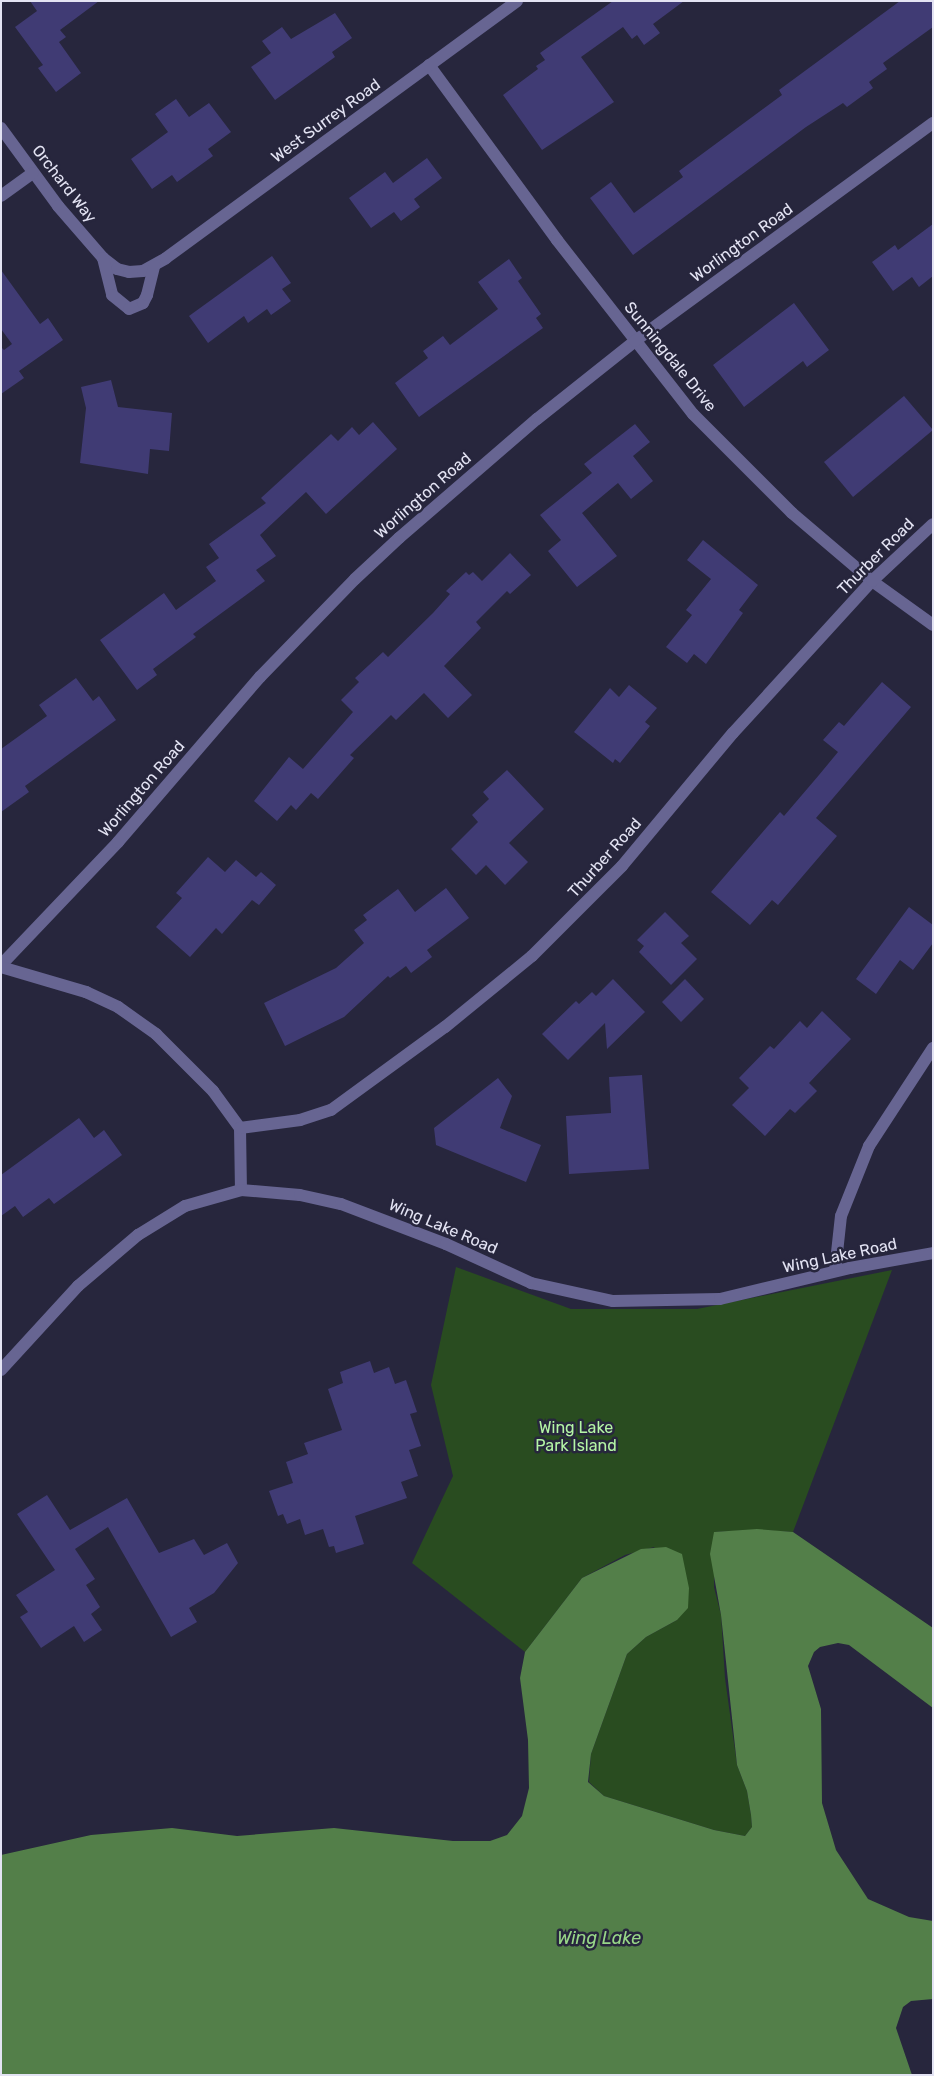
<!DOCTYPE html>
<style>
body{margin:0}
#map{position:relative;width:934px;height:2076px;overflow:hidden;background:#27263d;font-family:Rubik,sans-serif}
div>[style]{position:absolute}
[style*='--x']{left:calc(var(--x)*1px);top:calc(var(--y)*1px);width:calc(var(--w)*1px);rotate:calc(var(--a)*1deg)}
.green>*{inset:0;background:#294c20}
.water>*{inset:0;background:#537f49}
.building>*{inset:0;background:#403b74}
.minor>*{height:12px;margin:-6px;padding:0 6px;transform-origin:6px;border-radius:6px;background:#676592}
span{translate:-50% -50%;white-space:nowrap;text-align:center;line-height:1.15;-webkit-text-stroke:5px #27263d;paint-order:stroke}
.street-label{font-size:16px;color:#e3e3f3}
.park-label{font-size:16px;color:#b4f5a5}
.water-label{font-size:18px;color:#98d788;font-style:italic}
.frame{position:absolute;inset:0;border:2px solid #e3e3f3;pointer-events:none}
</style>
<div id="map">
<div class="green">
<div style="clip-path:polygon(456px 1267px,571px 1309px,697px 1309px,892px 1270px,793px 1532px,757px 1530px,714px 1532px,714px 1587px,721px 1615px,725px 1678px,737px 1765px,747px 1791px,751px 1815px,752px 1827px,745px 1836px,714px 1830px,604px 1796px,589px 1782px,591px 1754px,627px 1654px,646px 1637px,677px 1620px,654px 1547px,625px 1555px,582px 1578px,525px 1652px,412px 1563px,453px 1476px,431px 1385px)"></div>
</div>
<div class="water">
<div style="clip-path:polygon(757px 1529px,793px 1532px,933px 1628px,933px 1708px,849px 1645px,838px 1643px,820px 1647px,814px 1652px,808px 1666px,821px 1709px,822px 1803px,836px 1850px,868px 1899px,909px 1917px,933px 1921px,933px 1999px,911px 2001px,903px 2007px,896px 2028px,912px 2075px,1px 2075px,1px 1855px,91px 1835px,172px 1828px,237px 1836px,334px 1828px,453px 1841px,490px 1841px,507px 1835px,522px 1816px,529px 1788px,528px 1740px,520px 1678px,525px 1652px,582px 1578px,641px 1549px,666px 1547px,682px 1554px,689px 1588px,688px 1608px,677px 1620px,646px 1637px,627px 1654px,591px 1754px,588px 1782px,604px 1796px,714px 1830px,745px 1836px,752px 1827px,751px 1815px,747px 1791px,737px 1765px,721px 1615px,710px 1554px,714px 1532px)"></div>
</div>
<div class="building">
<div style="clip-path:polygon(30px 1px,99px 1px,60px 30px,66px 37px,59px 42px,81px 73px,56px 92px,38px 68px,43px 65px,15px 27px,37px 11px)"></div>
<div style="clip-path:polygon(613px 1px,684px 1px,653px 24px,660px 33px,644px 45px,637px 35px,632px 39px,623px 27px,581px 57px,614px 102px,542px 150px,503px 95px,538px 69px,536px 66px,545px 60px,540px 53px)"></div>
<div style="clip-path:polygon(900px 1px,933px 1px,933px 27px,883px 63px,887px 69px,869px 82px,873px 88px,847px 107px,843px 103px,806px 127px,633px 255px,590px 198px,611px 182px,634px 213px,683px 177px,679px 171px,782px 95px,779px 90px)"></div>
<div style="clip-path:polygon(335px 13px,352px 38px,332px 52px,335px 57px,275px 100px,251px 67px,271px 53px,262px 41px,282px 27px,291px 39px)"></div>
<div style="clip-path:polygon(176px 99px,189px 117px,209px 103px,231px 132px,208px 149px,213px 156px,177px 182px,172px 175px,152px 189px,131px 159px,168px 132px,155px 114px)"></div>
<div style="clip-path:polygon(427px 158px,442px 178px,414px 199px,420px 207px,401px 221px,394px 212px,371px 228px,349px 198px,385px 172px,393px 183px)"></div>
<div style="clip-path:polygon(933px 224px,933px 276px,919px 287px,912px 277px,893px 291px,872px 262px,895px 245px,898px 250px)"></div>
<div style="clip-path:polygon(272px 256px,291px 283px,282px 289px,291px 301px,271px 315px,267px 309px,248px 323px,244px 316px,208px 343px,189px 316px)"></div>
<div style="clip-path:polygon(509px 259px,522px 278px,518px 281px,541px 314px,536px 318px,543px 328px,419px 417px,395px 383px,428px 358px,423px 351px,443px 336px,450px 345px,498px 309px,478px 282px)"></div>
<div style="clip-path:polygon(1px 270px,40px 324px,48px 318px,63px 340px,19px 371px,24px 378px,1px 394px,1px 347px,4px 350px,12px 344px,1px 329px)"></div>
<div style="clip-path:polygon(794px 303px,829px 350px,807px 367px,803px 361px,744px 407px,713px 365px)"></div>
<div style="clip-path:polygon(111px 380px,118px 407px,172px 413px,169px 451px,150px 449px,148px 474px,80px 463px,86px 408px,81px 387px)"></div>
<div style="clip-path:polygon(904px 396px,933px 430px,853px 497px,824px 462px)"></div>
<div style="clip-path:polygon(373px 422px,397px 449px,326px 514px,306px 492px,260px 535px,276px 556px,256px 570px,265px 581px,193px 634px,196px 637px,153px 669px,157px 675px,137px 690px,100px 640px,164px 593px,176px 610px,216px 581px,206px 567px,219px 558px,209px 544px,266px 503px,261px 498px,331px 434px,338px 441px,352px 427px,359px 435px)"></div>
<div style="clip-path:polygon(635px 424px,650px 442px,633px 456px,653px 481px,631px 499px,618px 483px,582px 513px,617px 556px,577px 587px,548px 551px,561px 540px,540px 515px,592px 473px,584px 464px)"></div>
<div style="clip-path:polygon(703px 540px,758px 585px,739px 610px,743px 613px,706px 664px,694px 654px,687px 663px,666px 647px,692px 615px,686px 610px,711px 579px,687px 560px)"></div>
<div style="clip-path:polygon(510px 553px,531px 575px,510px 594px,507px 591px,476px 622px,481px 628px,444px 666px,472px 695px,448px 718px,424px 693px,396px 720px,391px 715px,350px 755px,354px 758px,318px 799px,311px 793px,296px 810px,291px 805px,277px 821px,254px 801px,289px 757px,303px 769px,353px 712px,341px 700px,359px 682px,355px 678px,383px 652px,388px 657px,433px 613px,450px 594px,446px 591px,466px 572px,469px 575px,473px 572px,482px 581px)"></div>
<div style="clip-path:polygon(76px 678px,93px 701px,99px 696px,116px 720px,25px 786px,29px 792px,1px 812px,1px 749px,47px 716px,39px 705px)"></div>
<div style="clip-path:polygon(882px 682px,911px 707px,816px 818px,837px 836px,778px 905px,772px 900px,750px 925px,711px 892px,780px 812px,784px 816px,819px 775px,838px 752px,823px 740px,839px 722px,844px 726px)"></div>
<div style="clip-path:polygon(629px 685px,657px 708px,645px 722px,650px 726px,620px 763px,615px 759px,613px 763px,574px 732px,610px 688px,619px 697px)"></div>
<div style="clip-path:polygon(507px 770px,544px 809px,509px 843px,528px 862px,505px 885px,486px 865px,476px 875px,451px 849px,478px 822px,472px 815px,489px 799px,483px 792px)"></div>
<div style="clip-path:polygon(208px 857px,225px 872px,236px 860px,256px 877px,261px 872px,276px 885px,259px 905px,252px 900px,222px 934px,216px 928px,190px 957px,156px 927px,182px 898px,176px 893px)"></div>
<div style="clip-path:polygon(446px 888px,469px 918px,427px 950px,432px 957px,411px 973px,406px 966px,390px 978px,388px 976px,344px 1017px,285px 1046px,264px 1003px,336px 968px,364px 943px,354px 930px,367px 920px,363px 915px,398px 889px,415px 912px)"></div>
<div style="clip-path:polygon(909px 907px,933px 925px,933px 943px,913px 970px,900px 960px,876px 994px,856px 979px)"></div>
<div style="clip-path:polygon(665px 912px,689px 936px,681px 943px,697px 959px,671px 985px,639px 952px,644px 946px,637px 940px)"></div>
<div style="clip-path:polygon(613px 979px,645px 1012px,607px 1049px,605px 1023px,568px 1060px,542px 1034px,576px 1001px,579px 1004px,592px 992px,596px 996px)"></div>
<div style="clip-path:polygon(685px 979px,704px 999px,681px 1022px,662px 1002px)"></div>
<div style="clip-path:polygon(822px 1011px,851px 1039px,809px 1083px,817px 1091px,795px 1113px,790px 1109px,765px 1136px,732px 1105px,749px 1088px,739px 1078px,770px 1046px,774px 1049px,800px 1021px,807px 1028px)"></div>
<div style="clip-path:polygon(642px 1075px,649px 1169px,569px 1174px,566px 1116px,611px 1113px,609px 1077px)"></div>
<div style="clip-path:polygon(498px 1078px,512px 1096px,500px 1128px,541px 1145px,526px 1182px,436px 1145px,434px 1128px)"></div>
<div style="clip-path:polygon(79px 1118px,94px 1138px,104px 1130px,122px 1155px,54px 1204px,49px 1198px,23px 1217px,15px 1206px,1px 1216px,1px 1175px)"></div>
<div style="clip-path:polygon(370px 1361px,374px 1373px,389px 1367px,395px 1384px,406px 1380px,417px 1412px,410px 1414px,421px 1446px,409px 1450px,418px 1476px,401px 1482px,407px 1498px,355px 1516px,364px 1544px,336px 1553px,334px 1546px,329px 1547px,323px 1529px,305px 1535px,300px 1519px,287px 1524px,283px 1514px,278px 1516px,269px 1491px,293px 1483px,286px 1462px,308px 1454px,304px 1443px,342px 1430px,328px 1389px,343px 1383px,340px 1372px)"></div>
<div style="clip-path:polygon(47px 1495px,70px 1530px,127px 1498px,159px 1553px,194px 1539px,204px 1555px,227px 1543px,238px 1563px,214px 1593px,189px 1608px,197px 1622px,171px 1637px,108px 1527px,75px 1549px,95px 1579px,86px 1585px,100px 1607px,91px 1614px,102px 1630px,84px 1642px,74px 1626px,41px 1648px,20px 1617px,28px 1612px,16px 1595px,55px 1570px,17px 1514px)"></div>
</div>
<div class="minor">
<div style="--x:429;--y:65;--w:217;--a:53.8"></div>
<div style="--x:557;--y:240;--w:221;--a:52"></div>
<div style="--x:693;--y:414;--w:140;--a:45"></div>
<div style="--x:792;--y:513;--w:105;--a:40.4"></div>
<div style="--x:872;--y:581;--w:75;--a:35.8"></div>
<div style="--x:1;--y:128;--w:97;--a:53.8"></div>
<div style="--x:58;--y:206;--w:69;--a:49.1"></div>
<div style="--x:103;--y:258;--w:18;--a:38"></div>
<div style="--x:117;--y:269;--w:12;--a:14"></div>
<div style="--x:129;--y:272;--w:14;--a:-4"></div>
<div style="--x:143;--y:271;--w:26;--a:-29"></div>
<div style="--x:166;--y:258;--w:435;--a:-36.2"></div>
<div style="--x:1;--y:196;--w:39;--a:-36"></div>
<div style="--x:103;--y:258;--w:38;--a:76"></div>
<div style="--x:112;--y:295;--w:22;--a:39"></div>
<div style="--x:129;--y:309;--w:15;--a:-23"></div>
<div style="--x:143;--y:303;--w:9;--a:-63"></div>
<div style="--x:147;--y:295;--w:30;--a:-76"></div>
<div style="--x:1;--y:965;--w:170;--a:-46.4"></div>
<div style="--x:118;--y:842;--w:218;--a:-49.3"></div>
<div style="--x:260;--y:677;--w:136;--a:-45.9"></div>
<div style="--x:355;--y:579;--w:60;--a:-43"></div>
<div style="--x:399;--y:538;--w:182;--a:-40.8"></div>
<div style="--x:537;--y:419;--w:125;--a:-38.5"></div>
<div style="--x:635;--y:341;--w:369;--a:-36.2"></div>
<div style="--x:1;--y:967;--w:89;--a:16.4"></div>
<div style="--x:86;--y:992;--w:35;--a:25"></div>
<div style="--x:118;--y:1007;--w:47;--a:35.4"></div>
<div style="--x:156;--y:1034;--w:81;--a:45"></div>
<div style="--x:213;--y:1091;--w:46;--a:53.9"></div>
<div style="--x:240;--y:1128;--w:62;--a:89.1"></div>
<div style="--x:240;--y:1128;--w:61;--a:-7.6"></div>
<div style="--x:300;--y:1120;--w:33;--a:-18"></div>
<div style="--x:331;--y:1110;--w:141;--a:-36.1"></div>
<div style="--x:445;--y:1027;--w:112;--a:-39.2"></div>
<div style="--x:532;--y:956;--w:127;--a:-45"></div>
<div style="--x:622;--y:866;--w:173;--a:-50.2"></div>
<div style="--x:733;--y:733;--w:206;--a:-47.6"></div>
<div style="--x:872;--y:581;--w:83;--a:-43.1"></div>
<div style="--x:835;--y:1271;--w:55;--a:-83.8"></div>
<div style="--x:841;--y:1216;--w:75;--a:-68.2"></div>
<div style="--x:869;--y:1146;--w:117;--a:-56.9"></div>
<div style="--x:1;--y:1370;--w:114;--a:-47.5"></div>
<div style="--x:78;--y:1286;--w:79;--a:-40.4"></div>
<div style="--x:138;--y:1235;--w:55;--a:-31.7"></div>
<div style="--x:185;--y:1206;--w:58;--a:-15.9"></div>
<div style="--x:241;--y:1190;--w:59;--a:4.8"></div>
<div style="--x:300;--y:1195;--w:42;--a:12.4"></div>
<div style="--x:341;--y:1204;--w:112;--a:20.9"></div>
<div style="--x:446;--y:1244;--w:94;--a:24.6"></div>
<div style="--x:531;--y:1283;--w:84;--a:12.4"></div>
<div style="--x:613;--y:1301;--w:107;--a:-1.1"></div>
<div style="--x:720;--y:1299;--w:134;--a:-13.4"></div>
<div style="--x:850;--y:1268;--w:84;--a:-10.2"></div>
</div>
<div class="street-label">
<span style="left:326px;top:121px;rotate:-36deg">West Surrey Road</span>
<span style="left:64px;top:184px;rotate:52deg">Orchard Way</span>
<span style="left:742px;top:243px;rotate:-36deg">Worlington Road</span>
<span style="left:670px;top:357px;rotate:51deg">Sunningdale Drive</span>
<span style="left:423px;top:496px;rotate:-41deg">Worlington Road</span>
<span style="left:876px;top:557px;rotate:-45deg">Thurber Road</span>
<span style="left:142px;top:789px;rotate:-49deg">Worlington Road</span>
<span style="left:605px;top:858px;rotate:-48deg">Thurber Road</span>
<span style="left:443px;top:1227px;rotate:23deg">Wing Lake Road</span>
<span style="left:840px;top:1256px;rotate:-12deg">Wing Lake Road</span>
</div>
<div class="park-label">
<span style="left:576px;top:1437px">Wing Lake<br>Park Island</span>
</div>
<div class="water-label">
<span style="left:599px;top:1938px">Wing Lake</span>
</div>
<div class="frame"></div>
</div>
